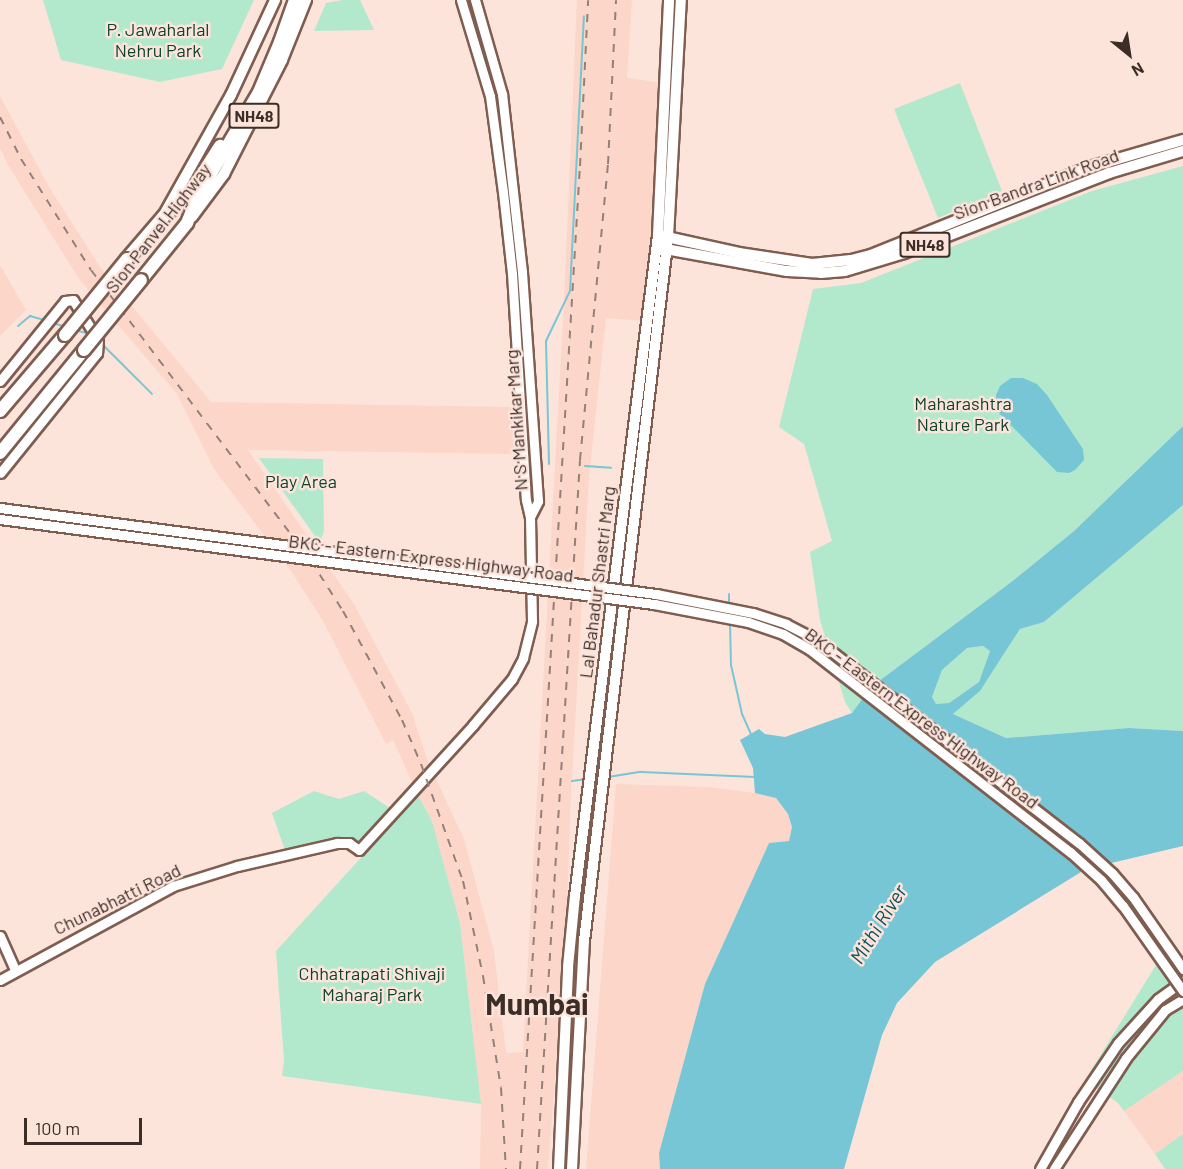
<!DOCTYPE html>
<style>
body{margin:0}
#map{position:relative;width:1183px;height:1169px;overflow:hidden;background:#fce4db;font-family:Barlow,sans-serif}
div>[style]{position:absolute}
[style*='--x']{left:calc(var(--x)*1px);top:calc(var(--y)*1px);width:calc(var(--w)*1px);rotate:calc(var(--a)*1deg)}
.built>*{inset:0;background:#fcd6c8}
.green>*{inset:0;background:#b2e9cc}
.water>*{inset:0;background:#77c6d6}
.stream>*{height:2px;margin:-1px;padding:0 1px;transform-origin:1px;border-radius:1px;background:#77c6d6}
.roads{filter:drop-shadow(2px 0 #7f5d50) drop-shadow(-2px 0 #7f5d50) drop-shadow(0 2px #7f5d50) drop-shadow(0 -2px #7f5d50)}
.secondary>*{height:9px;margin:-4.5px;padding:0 4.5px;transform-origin:4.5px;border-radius:4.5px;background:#fff}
.primary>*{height:10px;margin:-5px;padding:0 5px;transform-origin:5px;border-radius:5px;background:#fff}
.highway>*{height:12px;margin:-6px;padding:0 6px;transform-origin:6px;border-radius:6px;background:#fff}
.rail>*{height:2px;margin-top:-1px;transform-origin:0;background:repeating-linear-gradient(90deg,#938079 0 8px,transparent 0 16px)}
.bridges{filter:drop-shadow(2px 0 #7f5d50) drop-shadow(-2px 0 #7f5d50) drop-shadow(0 2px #7f5d50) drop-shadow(0 -2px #7f5d50)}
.secondary-bridge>*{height:9px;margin:-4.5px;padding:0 4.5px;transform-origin:4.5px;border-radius:4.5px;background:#fff}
.highway-bridge>*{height:12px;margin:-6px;padding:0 6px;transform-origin:6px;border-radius:6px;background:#fff}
span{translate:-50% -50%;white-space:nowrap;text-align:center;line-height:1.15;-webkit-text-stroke:5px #fce4db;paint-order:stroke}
.shield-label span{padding:2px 4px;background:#fce4db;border:2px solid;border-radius:4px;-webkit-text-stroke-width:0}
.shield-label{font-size:16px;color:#3c2d27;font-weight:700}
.park-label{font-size:18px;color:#0d422c}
.street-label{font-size:18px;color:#3c2d27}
.water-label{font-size:20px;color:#0d535f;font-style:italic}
.town-label{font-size:30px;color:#3c2d27;font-weight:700}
.north{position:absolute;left:1099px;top:24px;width:60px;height:60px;-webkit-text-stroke:4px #fce4db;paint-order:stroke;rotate:150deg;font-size:16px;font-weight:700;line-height:24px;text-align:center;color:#3c2d27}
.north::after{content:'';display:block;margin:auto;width:21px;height:27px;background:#3c2d27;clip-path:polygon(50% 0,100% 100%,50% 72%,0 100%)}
.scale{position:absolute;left:24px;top:1118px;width:118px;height:27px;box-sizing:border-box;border:3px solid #3c2d27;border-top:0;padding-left:8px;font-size:18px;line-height:21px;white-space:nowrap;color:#3c2d27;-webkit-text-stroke:4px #fce4db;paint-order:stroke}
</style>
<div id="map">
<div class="built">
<div style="clip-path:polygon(577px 0,632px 0,627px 78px,662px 83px,656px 236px,645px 321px,606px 318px,589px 477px,571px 795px,566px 934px,548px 1169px,480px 1169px,481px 1104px,460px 923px,432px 821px,418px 795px,393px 740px,386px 744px,323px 621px,291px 571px,214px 469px,177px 394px,79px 279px,8px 165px,0 148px,0 96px,49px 187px,100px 267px,211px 402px,511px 407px,515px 454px,248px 450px,354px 604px,412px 713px,428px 762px,464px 839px,494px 951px,506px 1053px,523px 1052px,564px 301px)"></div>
<div style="clip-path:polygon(0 265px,26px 310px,0 336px)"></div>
<div style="clip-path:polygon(616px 784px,708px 787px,755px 793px,776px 798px,788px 814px,792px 827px,789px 841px,769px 843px,705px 984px,659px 1153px,660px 1169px,586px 1169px)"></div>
<div style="clip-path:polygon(1183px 1071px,1183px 1134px,1155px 1154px,1124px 1111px)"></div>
</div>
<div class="green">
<div style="clip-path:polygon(43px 0,254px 0,222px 69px,160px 82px,61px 60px)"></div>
<div style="clip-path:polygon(343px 0,360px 0,374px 30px,314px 31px,326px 3px)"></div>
<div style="clip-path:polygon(960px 83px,1002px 191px,938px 218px,894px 109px)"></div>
<div style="clip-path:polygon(1183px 166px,1183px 426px,1074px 531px,1010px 583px,871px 687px,852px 713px,845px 702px,820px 620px,810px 552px,832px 541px,804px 444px,779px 427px,813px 289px,861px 283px,1092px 191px)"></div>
<div style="clip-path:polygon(259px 458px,323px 459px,324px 531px,320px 543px)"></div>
<div style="clip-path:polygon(1183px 505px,1183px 731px,1129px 728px,1006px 738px,953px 714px,980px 691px,1020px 629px,1044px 622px)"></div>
<div style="clip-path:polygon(983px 646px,990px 651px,979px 682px,949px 703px,936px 705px,932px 697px,942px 670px,967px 648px)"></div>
<div style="clip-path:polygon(314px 791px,339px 799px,364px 791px,390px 808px,359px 845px,336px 840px,285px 850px,272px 813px)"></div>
<div style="clip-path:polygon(418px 795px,432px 821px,460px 923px,481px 1104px,282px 1076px,284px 1060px,276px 951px)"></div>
<div style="clip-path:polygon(1156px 965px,1183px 1001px,1183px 1071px,1124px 1111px,1118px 1103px,1085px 1080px)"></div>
<div style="clip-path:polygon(1183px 1134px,1183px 1169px,1165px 1169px,1155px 1154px)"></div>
</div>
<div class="water">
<div style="clip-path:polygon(1011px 378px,1023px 378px,1037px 384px,1047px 395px,1083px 449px,1084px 460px,1075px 470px,1069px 473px,1057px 472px,996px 410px,996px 395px,1000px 386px)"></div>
<div style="clip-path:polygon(evenodd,1183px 426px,1183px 505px,1044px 622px,1020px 629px,980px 691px,953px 714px,1006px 738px,1129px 728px,1183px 731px,1183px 846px,1086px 869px,935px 962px,897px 1003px,882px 1035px,844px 1169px,660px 1169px,659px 1153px,705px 984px,769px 843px,789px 841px,792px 827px,788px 814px,776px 798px,755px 793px,753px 768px,740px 740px,759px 729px,765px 734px,785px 737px,852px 713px,871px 687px,1010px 583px,1074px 531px,1183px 426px,983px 646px,990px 651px,979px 682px,949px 703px,936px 704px,932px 697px,942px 670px,967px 648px,983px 646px)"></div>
</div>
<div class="stream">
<div style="--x:52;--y:323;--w:16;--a:15"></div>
<div style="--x:18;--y:326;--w:16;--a:-40"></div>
<div style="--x:30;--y:316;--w:15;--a:16"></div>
<div style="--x:75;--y:330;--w:16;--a:15"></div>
<div style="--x:101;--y:343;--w:72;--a:45"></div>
<div style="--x:549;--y:464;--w:123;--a:-91.4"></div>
<div style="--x:546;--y:341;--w:55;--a:-64.4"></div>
<div style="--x:570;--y:291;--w:275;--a:-87.1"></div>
<div style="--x:585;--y:466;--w:26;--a:4"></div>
<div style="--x:729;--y:594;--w:11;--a:90"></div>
<div style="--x:730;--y:622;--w:43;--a:88.7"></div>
<div style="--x:731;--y:665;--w:50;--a:77.3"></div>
<div style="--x:742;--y:714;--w:24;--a:66"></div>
<div style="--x:608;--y:777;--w:33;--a:-9"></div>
<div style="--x:641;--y:772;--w:114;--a:2.5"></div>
<div style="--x:572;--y:781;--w:15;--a:-8"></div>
</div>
<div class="roads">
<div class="secondary">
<div style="--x:461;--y:0;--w:100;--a:73.2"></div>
<div style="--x:490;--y:96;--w:97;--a:82.3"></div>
<div style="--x:503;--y:192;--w:81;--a:83.7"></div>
<div style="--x:512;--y:273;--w:227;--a:86.5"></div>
<div style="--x:526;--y:500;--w:17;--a:77"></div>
<div style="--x:0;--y:381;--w:103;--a:-50.9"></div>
<div style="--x:65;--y:301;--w:8;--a:-7"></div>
<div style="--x:73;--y:300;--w:47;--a:58"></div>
<div style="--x:98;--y:340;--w:13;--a:94"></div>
<div style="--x:97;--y:353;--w:154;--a:128.9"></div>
<div style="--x:0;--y:936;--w:37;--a:66"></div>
<div style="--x:0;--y:980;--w:197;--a:-28.5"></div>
<div style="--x:173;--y:886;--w:67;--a:-17.4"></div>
<div style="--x:237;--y:866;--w:103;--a:-13"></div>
<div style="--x:337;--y:843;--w:12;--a:0"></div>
<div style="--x:349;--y:843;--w:12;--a:35"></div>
<div style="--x:359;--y:850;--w:169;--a:-47.6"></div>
<div style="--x:473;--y:725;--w:60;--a:-49.7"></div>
<div style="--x:512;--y:679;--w:24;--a:-62"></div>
<div style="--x:523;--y:658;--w:38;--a:-76"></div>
<div style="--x:532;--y:621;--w:104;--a:-91.1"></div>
<div style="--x:530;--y:517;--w:18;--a:-63"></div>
<div style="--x:538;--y:501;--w:230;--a:-94"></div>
<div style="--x:522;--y:272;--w:179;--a:-96.4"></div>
<div style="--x:502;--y:94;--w:98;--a:-106"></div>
<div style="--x:1040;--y:1169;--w:77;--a:-60.4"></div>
<div style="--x:1078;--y:1102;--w:71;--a:-55.9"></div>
<div style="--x:1118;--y:1043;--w:59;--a:-47.7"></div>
<div style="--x:1158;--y:999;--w:31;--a:-36"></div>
<div style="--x:1054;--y:1169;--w:132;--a:-57"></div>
<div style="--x:1126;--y:1058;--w:62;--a:-50.9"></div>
<div style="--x:1165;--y:1010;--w:21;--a:-31"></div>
</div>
<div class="primary">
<div style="--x:165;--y:213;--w:135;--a:-60.8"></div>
<div style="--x:231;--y:95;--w:105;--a:-65.1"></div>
<div style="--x:192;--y:217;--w:54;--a:-53.3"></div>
<div style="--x:224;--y:174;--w:128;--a:-63"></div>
<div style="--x:282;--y:60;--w:65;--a:-68.2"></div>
<div style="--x:662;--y:236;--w:79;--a:12.4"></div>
<div style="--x:739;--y:253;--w:74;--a:8.6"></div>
<div style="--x:812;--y:264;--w:39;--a:-6"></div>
<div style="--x:851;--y:260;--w:21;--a:-14"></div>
<div style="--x:871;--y:255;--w:236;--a:-21.9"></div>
<div style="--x:1090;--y:167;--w:97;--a:-16.2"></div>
<div style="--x:660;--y:248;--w:129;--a:10.3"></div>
<div style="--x:787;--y:271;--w:34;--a:3"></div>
<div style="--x:821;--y:273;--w:24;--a:-5"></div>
<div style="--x:845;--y:271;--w:62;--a:-17"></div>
<div style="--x:904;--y:253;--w:220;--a:-21.3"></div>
<div style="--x:1109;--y:173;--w:77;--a:-16.6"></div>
<div style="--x:559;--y:1169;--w:202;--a:-87.4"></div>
<div style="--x:568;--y:967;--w:71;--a:-84.4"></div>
<div style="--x:575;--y:896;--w:666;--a:-82.84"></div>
<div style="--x:658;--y:235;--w:235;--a:-87.3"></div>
<div style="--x:572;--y:1169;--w:228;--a:-87"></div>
<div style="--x:584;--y:941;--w:709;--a:-83.2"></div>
<div style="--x:668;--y:237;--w:237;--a:-86.9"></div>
</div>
<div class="highway">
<div style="--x:127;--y:259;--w:57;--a:-49.3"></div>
<div style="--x:164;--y:216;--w:35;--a:-41"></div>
<div style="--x:190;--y:193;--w:56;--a:-57.4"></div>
<div style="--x:141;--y:280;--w:73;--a:-51.1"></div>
<div style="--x:187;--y:223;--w:31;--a:-68"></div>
<div style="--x:199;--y:194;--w:118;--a:-59.5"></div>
<div style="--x:259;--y:92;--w:54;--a:-67.2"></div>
<div style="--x:280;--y:42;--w:45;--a:-70.3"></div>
<div style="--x:0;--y:411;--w:100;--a:-49.5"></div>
<div style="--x:0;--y:453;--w:133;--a:-50.8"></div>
</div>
</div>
<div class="rail">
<div style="--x:0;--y:117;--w:47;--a:63.4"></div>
<div style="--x:21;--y:159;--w:131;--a:57.8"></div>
<div style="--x:91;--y:270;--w:365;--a:52.9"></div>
<div style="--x:311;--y:561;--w:59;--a:57.4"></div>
<div style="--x:343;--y:611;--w:124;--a:61.6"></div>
<div style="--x:402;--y:720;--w:48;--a:66.6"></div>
<div style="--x:421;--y:764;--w:124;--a:70.3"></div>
<div style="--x:463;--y:881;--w:97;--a:78.1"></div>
<div style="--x:483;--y:976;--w:113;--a:80.9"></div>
<div style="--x:501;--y:1088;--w:81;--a:86.5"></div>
<div style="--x:520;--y:1169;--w:1005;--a:-86.58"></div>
<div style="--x:580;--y:166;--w:166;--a:-87.2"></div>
<div style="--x:537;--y:1169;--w:710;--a:-86.53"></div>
<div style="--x:580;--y:460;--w:297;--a:-84.6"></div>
<div style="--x:608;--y:164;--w:164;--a:-87.2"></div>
</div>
<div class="bridges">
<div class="secondary-bridge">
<div style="--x:0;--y:508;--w:662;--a:7.47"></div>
<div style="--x:656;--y:594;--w:99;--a:11.1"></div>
<div style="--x:753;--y:613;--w:35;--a:18"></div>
<div style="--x:786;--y:624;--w:35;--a:27"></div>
<div style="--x:817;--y:640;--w:331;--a:37.8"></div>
<div style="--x:1079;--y:843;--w:45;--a:42.3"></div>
<div style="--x:1112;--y:873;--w:32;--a:49"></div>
<div style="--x:1133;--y:897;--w:88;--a:55.2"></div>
<div style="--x:0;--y:519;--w:660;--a:7.41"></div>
<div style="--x:654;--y:604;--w:96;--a:10.8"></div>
<div style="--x:748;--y:622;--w:37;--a:19"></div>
<div style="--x:783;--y:634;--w:30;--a:30"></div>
<div style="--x:809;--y:649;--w:331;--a:37.9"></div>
<div style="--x:1070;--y:852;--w:42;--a:42.1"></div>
<div style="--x:1101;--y:880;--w:34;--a:50"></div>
<div style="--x:1123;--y:906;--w:104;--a:54.8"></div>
</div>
<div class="highway-bridge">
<div style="--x:65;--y:335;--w:98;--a:-50.8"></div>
<div style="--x:84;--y:350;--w:90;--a:-50.8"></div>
</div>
</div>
<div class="shield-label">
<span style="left:254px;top:116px">NH48</span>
<span style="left:925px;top:245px">NH48</span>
</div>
<div class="park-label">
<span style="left:158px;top:40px">P. Jawaharlal<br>Nehru Park</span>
<span style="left:963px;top:414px">Maharashtra<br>Nature Park</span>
<span style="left:301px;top:481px">Play Area</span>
<span style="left:372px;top:984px">Chhatrapati Shivaji<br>Maharaj Park</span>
</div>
<div class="street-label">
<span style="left:1036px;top:184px;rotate:-20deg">Sion Bandra Link Road</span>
<span style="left:158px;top:228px;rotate:-52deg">Sion Panvel Highway</span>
<span style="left:516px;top:420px;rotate:-94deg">N S Mankikar Marg</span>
<span style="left:431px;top:558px;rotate:7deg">BKC - Eastern Express Highway Road</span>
<span style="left:597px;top:582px;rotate:-83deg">Lal Bahadur Shastri Marg</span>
<span style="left:922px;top:718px;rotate:37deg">BKC - Eastern Express Highway Road</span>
<span style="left:117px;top:899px;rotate:-26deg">Chunabhatti Road</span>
</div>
<div class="water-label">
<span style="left:878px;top:924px;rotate:-58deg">Mithi River</span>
</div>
<div class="town-label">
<span style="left:537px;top:1003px">Mumbai</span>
</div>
<div class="north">N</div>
<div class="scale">100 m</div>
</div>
